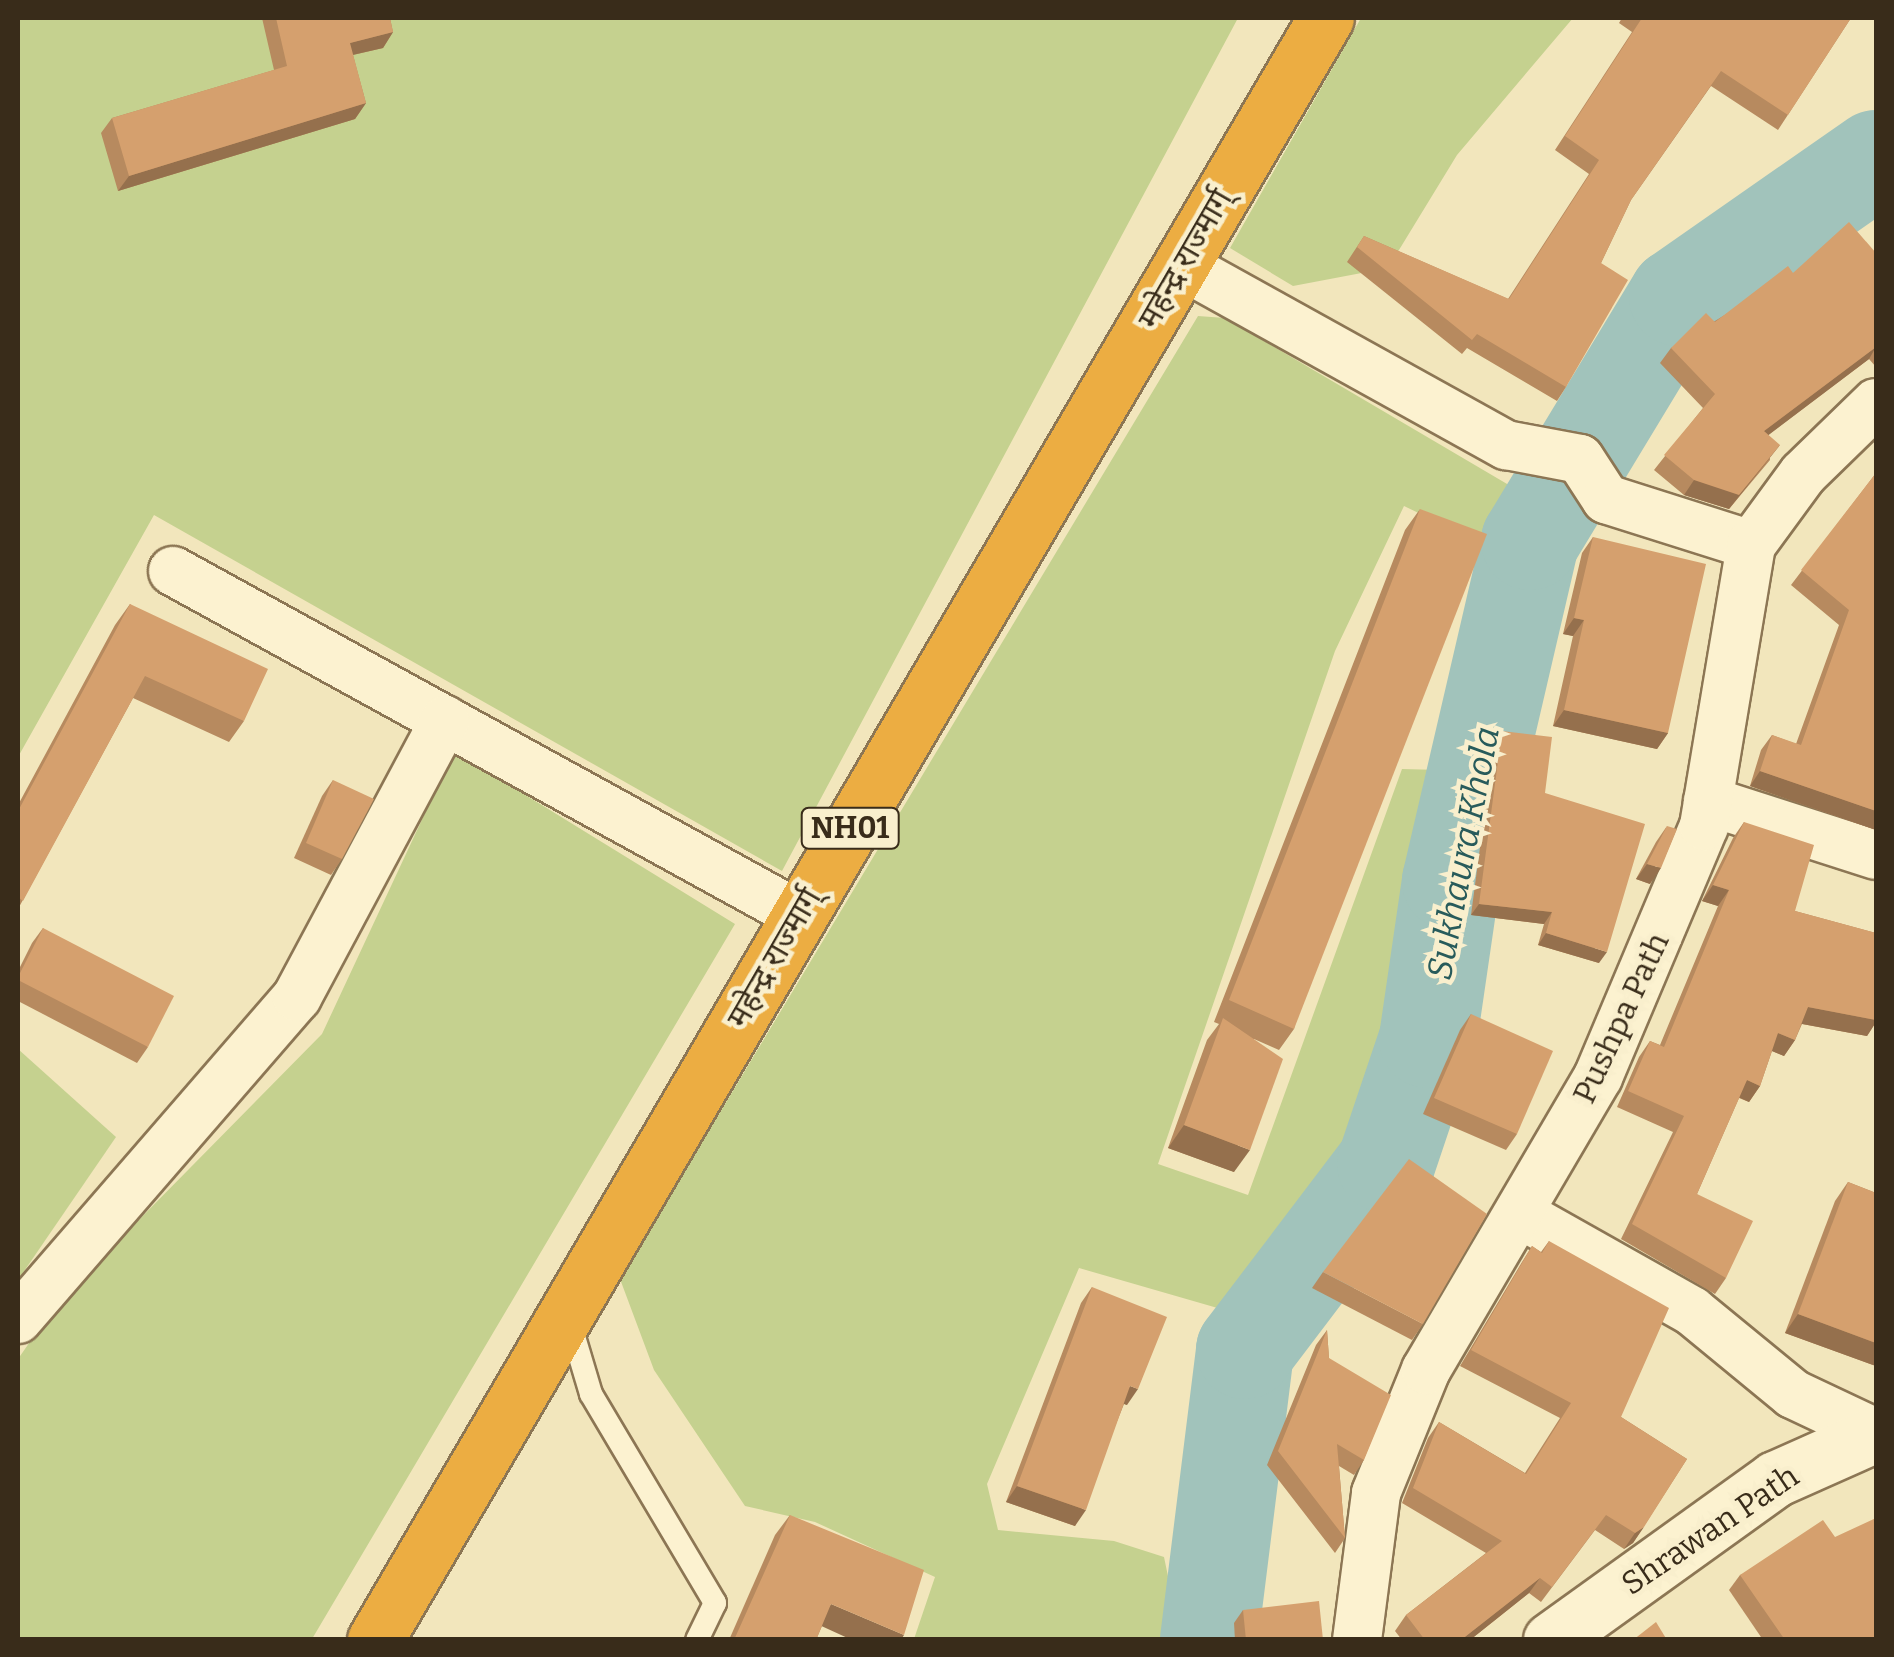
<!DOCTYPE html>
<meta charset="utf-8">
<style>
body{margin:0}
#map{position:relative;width:1894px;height:1657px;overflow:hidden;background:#f2e6bc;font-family:Bitter,"Noto Sans Devanagari",serif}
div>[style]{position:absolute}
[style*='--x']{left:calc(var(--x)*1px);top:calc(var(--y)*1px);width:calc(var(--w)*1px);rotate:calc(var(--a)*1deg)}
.green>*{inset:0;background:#c5d18f}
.river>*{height:98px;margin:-49px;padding:0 49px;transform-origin:49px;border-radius:49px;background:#a1c3bb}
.roads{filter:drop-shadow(2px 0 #8c7654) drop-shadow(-2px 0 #8c7654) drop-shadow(0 2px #8c7654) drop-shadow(0 -2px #8c7654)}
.lane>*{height:22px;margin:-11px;padding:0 11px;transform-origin:11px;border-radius:11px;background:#fcf2d0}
.street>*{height:48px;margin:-24px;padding:0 24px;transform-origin:24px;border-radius:24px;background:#fcf2d0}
.secondary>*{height:55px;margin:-27.5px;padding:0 27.5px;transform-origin:27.5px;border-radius:27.5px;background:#fcf2d0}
.highway>*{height:55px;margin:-27.5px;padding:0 27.5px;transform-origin:27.5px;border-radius:27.5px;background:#ecad42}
.wall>*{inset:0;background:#b78a5f}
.shaded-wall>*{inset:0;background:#95704d}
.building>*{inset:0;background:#d5a06e}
span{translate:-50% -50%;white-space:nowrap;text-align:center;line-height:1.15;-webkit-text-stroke:9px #f9efcd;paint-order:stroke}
.shield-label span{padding:2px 8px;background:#f9efcd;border:2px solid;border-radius:8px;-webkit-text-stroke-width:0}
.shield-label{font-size:30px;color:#392c1a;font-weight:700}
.street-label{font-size:32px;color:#392c1a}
.water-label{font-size:35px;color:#285b5b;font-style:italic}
.frame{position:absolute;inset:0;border:20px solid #392c1a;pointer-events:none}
</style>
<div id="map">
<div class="green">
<div style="clip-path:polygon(18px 18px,1238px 18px,782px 871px,154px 515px,18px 757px)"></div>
<div style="clip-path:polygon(1361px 18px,1573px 18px,1457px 155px,1388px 268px,1293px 286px,1230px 248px)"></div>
<div style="clip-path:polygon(1198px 316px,1225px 318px,1519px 491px,1483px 544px,1404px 506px,1335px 651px,1158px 1164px,1248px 1195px,1402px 769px,1441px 770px,1420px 1000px,1334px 1189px,1221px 1309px,1079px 1268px,987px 1484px,998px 1530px,1114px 1541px,1164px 1557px,1181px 1639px,914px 1639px,935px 1577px,815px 1522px,745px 1506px,654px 1370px,620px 1279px)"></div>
<div style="clip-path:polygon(454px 751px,735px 924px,312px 1639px,18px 1640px,18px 1359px,57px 1303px,322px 1034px)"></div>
<div style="clip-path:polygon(18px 1049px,116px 1137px,18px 1280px)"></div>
</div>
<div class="river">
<div style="--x:1209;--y:1640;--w:292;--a:-82.9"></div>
<div style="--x:1245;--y:1350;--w:233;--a:-52.8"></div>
<div style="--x:1386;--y:1164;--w:132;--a:-71.4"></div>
<div style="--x:1428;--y:1039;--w:160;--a:-81.7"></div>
<div style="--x:1451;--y:881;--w:349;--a:-76.9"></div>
<div style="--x:1530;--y:541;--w:285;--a:-58.8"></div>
<div style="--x:1678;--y:297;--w:241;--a:-34.9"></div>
</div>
<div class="roads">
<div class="lane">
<div style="--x:569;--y:1320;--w:77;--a:73.4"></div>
<div style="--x:591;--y:1394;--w:243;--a:59.3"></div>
<div style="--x:715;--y:1603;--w:41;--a:115.9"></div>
</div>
<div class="street">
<div style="--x:1181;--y:265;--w:372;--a:29"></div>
<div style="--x:1506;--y:445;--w:75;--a:10.7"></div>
<div style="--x:1580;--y:459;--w:48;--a:57"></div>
<div style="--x:1606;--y:499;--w:152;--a:17.6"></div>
<div style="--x:173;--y:571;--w:714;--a:28.79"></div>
<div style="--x:1708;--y:801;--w:176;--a:17.8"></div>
<div style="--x:1520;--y:1214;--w:197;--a:29.4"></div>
<div style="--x:1692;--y:1311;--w:131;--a:39.4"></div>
<div style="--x:1793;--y:1394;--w:92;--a:25.2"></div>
<div style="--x:18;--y:1319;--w:426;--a:-49.1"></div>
<div style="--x:297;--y:997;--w:314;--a:-61.9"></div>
<div style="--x:1357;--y:1640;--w:148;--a:-82.6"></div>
<div style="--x:1376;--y:1493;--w:133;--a:-67.9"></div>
<div style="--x:1426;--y:1370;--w:340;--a:-59.6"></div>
<div style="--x:1598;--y:1077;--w:272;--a:-67.1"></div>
<div style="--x:1704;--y:826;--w:285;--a:-80.5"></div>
<div style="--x:1751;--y:545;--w:88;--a:-53.8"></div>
<div style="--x:1803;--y:474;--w:102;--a:-44.2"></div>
</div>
<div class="secondary">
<div style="--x:1551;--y:1640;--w:276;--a:-35.7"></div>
<div style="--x:1775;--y:1479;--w:111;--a:-24"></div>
</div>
<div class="highway">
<div style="--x:375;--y:1640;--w:1880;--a:-59.62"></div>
</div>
</div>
<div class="wall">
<div style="clip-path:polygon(262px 18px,390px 18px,393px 32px,383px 48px,353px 55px,366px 103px,355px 119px,118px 191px,101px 133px,112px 118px,274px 70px)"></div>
<div style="clip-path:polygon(1622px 18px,1851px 18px,1778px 130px,1711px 86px,1631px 200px,1601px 263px,1566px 387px,1557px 401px,1467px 348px,1462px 354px,1347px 262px,1364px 236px,1508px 299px,1589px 174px,1555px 150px,1632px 32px,1619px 23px)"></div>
<div style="clip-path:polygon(1876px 253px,1876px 367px,1869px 359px,1768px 435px,1770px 460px,1729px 509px,1684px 495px,1654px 470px,1703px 408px,1660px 363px,1671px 348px,1793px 273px)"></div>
<div style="clip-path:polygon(1876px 473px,1876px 830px,1750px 786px,1761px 750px,1772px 735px,1796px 744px,1839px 625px,1791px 585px)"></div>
<div style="clip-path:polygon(1420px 509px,1294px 1029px,1279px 1050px,1254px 1039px,1234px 1172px,1168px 1148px,1207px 1040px,1219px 1024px,1214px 1022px,1405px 530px)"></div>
<div style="clip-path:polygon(1593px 537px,1668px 733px,1657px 749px,1553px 726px,1573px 636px,1563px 634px,1582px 553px)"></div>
<div style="clip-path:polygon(130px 604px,244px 721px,229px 742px,133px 698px,18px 909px,18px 805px,115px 625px)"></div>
<div style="clip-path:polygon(1502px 731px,1545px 793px,1599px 963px,1538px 945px,1544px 924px,1471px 915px,1494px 742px)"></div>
<div style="clip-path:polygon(333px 780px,342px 859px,331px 875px,294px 858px,322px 796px)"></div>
<div style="clip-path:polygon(1744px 822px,1795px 911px,1876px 933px,1876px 1022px,1867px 1036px,1802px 1024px,1795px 1040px,1784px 1056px,1772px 1051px,1760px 1086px,1749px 1102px,1739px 1098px,1697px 1194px,1726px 1278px,1715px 1294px,1621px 1239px,1673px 1132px,1617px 1107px,1639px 1057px,1650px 1041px,1660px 1045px,1718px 906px,1702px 901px,1733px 838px)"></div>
<div style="clip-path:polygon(1667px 826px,1650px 884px,1636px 879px,1656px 842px)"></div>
<div style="clip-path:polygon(43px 928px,148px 1047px,137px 1063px,18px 1001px,18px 971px,32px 943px)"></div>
<div style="clip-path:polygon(1471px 1014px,1517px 1134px,1506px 1150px,1423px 1114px,1460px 1030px)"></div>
<div style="clip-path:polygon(1848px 1182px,1876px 1193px,1876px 1366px,1785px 1333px,1835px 1201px)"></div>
<div style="clip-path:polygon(1549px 1241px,1621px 1417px,1687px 1459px,1633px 1543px,1624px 1549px,1595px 1530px,1541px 1602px,1529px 1593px,1470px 1640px,1402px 1640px,1395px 1631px,1406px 1615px,1486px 1553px,1402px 1503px,1428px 1438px,1439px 1422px,1525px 1473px,1560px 1418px,1460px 1366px,1522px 1262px,1532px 1246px,1541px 1252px)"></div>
<div style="clip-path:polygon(1323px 1272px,1423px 1324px,1412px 1340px,1312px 1288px)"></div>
<div style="clip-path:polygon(1092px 1287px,1127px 1405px,1124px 1404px,1075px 1526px,1006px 1502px,1081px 1303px)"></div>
<div style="clip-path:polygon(1327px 1330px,1329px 1358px,1364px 1460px,1354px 1475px,1339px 1466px,1345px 1538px,1335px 1553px,1267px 1465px,1316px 1345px)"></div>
<div style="clip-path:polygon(790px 1515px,822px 1626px,816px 1640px,729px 1640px,775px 1535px)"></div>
<div style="clip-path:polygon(1835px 1537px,1876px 1640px,1763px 1640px,1729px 1590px,1740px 1575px)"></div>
<div style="clip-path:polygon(1243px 1610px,1323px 1640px,1235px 1640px,1234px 1623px)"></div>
</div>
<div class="shaded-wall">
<div style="clip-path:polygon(393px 32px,383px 48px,339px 58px,350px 43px)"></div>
<div style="clip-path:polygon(366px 103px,355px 119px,118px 191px,129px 176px)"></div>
<div style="clip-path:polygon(1876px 347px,1869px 359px,1754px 446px,1764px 431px)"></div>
<div style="clip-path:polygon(1780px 445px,1729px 509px,1684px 495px,1694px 480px)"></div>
<div style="clip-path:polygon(1574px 618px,1584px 620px,1573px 636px,1563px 634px)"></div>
<div style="clip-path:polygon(1564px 710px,1668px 733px,1657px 749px,1553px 726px)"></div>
<div style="clip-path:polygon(1760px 771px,1876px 811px,1876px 830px,1750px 786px)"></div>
<div style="clip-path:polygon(1647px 864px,1661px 868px,1650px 884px,1636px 879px)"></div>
<div style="clip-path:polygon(1713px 885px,1729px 890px,1718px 906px,1702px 901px)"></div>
<div style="clip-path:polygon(1479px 904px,1552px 912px,1544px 924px,1471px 915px)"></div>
<div style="clip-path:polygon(1546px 933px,1607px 952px,1599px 963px,1538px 945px)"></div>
<div style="clip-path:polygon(1808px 1007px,1876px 1020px,1876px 1022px,1867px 1036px,1797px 1023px)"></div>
<div style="clip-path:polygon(1778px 1033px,1795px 1040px,1784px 1056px,1767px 1049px)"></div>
<div style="clip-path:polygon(1747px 1080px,1760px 1086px,1749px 1102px,1736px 1096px)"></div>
<div style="clip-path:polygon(1184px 1125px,1250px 1150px,1234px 1172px,1168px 1148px)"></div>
<div style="clip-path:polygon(1798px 1314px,1876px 1343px,1876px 1366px,1785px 1333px)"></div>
<div style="clip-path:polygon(1130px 1386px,1138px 1389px,1127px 1405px,1119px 1402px)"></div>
<div style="clip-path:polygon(1017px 1486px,1086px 1510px,1075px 1526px,1006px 1502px)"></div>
<div style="clip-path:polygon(1644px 1527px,1633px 1543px,1624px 1549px,1635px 1533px)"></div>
<div style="clip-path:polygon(1540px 1578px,1529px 1593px,1470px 1640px,1461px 1640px)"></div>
<div style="clip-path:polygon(831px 1604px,904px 1635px,901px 1640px,852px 1640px,817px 1624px)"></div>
</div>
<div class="building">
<div style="clip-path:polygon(276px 18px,390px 18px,393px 32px,350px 43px,366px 103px,129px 176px,112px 118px,287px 66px)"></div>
<div style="clip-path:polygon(1642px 18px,1851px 18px,1788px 115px,1721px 71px,1631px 200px,1601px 263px,1628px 280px,1566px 387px,1477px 334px,1472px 340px,1357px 247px,1364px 236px,1509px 299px,1599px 160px,1565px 136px)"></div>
<div style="clip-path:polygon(1849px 222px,1876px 253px,1876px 347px,1764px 431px,1780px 445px,1739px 495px,1694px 480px,1664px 455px,1715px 394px,1671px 348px,1706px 313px,1715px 322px,1788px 266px,1793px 273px)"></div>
<div style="clip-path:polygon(1876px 473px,1876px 811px,1760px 771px,1772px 735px,1801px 745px,1849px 610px,1801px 570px)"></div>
<div style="clip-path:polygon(1420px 509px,1487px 534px,1294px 1029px,1229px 1000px)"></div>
<div style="clip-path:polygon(1593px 537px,1706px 564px,1668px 733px,1564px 710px,1584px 620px,1574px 618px)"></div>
<div style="clip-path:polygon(130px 604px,268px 669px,244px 721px,145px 676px,23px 901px,18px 897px,18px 811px)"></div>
<div style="clip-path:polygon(1502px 731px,1552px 737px,1545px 793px,1645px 824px,1607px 952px,1546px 933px,1552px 912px,1479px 904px)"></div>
<div style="clip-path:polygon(333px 780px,374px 799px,342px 859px,306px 843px)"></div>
<div style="clip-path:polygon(1744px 822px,1814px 845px,1795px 911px,1876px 933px,1876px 1020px,1808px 1007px,1795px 1040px,1778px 1033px,1760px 1086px,1747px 1080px,1697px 1194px,1753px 1221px,1726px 1278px,1632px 1224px,1684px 1116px,1628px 1091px,1650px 1041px,1664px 1047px,1729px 890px,1713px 885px)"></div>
<div style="clip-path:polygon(1667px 826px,1677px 829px,1661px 868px,1647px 864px)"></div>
<div style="clip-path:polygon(43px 928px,174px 996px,148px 1047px,18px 980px,18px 977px)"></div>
<div style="clip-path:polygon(1471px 1014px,1553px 1051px,1517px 1134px,1434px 1098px)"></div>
<div style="clip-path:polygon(1223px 1018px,1283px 1059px,1250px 1150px,1184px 1125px)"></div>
<div style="clip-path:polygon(1409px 1159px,1487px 1214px,1423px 1324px,1323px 1272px)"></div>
<div style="clip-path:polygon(1848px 1182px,1876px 1193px,1876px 1343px,1798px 1314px)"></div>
<div style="clip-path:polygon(1549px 1241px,1669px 1308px,1621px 1417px,1687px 1459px,1644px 1527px,1635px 1533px,1606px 1515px,1552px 1587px,1540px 1578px,1461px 1640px,1425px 1640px,1406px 1615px,1502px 1541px,1413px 1488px,1439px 1422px,1526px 1474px,1571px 1403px,1471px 1350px,1532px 1246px,1542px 1253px)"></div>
<div style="clip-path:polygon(1092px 1287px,1167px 1317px,1138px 1389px,1130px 1386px,1086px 1510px,1017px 1486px)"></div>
<div style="clip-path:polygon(1327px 1330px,1329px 1358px,1391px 1395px,1364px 1460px,1337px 1444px,1345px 1538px,1278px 1451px)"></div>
<div style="clip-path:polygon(790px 1515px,924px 1570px,904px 1635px,831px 1604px,816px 1640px,734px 1640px)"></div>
<div style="clip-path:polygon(1876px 1518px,1876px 1640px,1785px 1640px,1740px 1575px,1823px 1520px,1835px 1537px)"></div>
<div style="clip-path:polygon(1319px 1601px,1323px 1640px,1246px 1640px,1243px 1610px)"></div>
<div style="clip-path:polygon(1656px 1622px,1667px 1640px,1633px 1640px)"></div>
</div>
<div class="shield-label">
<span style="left:850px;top:828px">NH01</span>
</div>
<div class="street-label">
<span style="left:1185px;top:259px;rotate:-60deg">महेन्द्र राज्मार्ग्</span>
<span style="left:774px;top:958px;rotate:-60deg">महेन्द्र राज्मार्ग्</span>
<span style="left:1621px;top:1018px;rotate:-65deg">Pushpa Path</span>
<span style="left:1710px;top:1530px;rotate:-34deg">Shrawan Path</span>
</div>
<div class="water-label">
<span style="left:1463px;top:853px;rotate:-79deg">Sukhaura Khola</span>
</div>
<div class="frame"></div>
</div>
